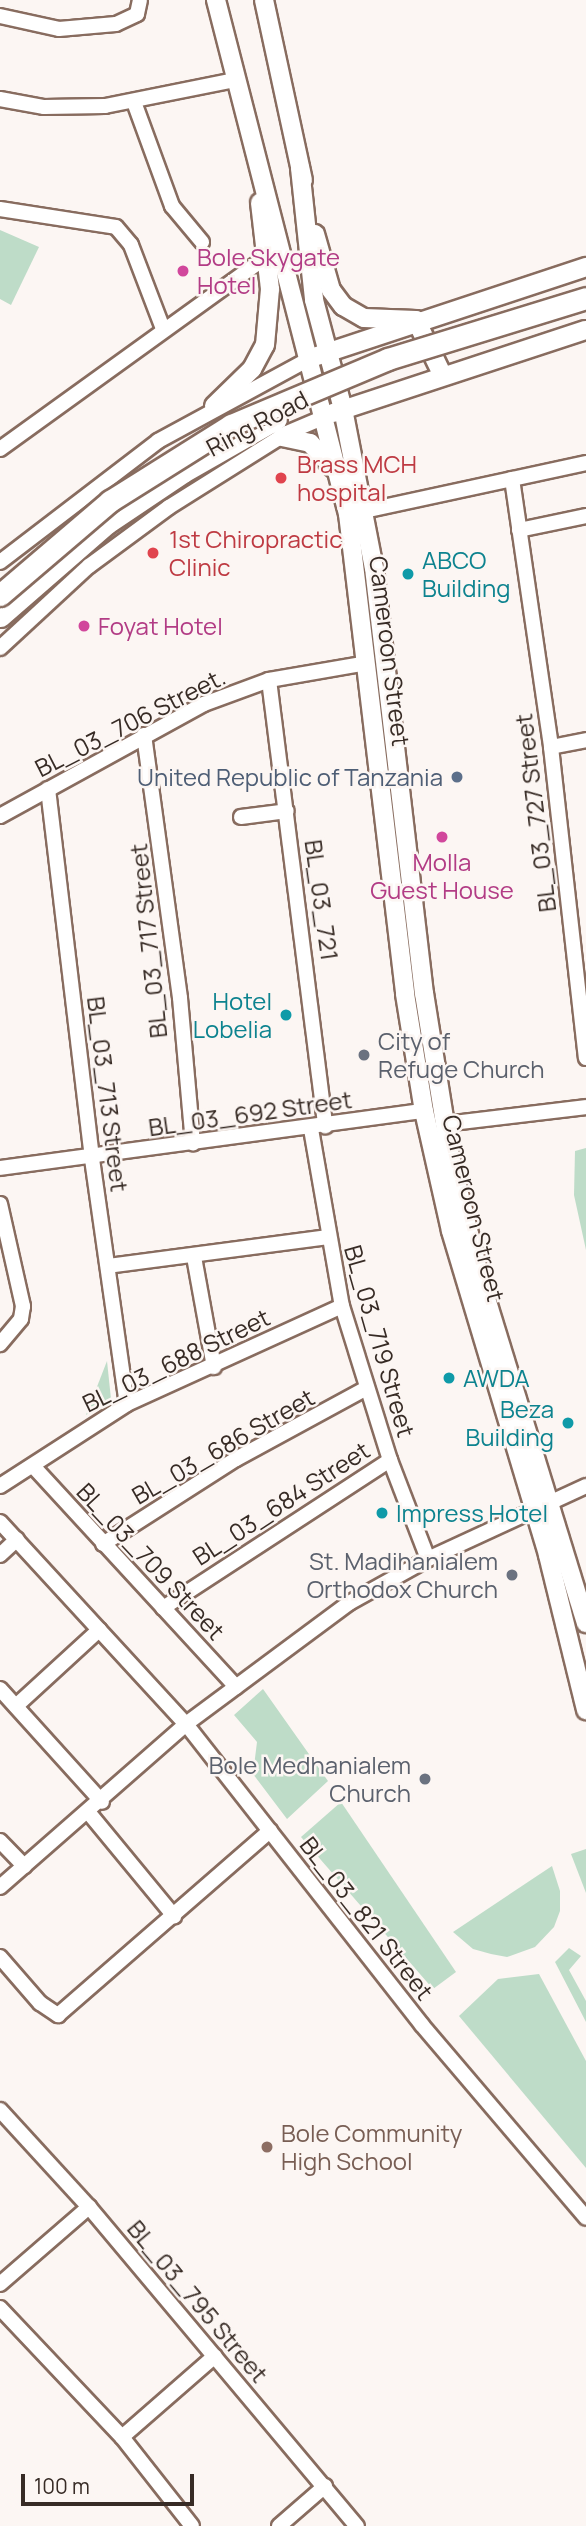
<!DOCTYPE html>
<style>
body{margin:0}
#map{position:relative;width:586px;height:2526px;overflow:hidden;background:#fcf6f3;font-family:Manrope,sans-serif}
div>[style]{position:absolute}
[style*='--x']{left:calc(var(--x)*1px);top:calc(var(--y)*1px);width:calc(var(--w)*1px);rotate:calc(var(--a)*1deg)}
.green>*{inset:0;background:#bedcc8}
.roads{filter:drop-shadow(2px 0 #886c5f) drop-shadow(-2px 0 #886c5f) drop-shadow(0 2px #886c5f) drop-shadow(0 -2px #886c5f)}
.minor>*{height:14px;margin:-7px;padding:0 7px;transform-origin:7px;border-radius:7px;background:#fff}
.major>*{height:18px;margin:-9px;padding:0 9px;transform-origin:9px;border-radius:9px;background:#fff}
.highway>*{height:21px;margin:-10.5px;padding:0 10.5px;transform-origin:10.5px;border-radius:10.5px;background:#fff}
.bridges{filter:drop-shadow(2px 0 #886c5f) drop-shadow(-2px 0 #886c5f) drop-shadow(0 2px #886c5f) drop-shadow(0 -2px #886c5f)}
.highway-bridge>*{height:21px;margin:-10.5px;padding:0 10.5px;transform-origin:10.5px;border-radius:10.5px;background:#fff}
.dots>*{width:19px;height:19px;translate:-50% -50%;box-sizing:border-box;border:4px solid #fcf6f3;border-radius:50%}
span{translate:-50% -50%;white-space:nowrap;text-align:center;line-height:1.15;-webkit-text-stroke:5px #fcf6f3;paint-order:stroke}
.hotel-label{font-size:24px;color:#b23c85}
.left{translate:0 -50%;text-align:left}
.street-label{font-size:24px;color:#372b25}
.health-label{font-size:24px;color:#be3a42}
.culture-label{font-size:24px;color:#0d838f}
.right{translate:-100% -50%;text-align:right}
.service-label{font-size:24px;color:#4e5e75}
.worship-label{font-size:24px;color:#5b616d}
.education-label{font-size:24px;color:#785e54}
.scale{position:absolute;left:21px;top:2474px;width:173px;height:32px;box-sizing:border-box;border:4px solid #372b25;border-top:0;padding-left:9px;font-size:21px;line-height:24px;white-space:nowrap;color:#372b25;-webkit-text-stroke:5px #fcf6f3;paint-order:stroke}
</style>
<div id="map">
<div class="green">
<div style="clip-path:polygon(0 230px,39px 247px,11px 305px,0 299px)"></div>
<div style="clip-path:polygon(586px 1148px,586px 1250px,574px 1195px,575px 1151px)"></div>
<div style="clip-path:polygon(107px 1361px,111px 1399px,86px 1415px)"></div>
<div style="clip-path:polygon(263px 1689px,328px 1781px,287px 1819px,253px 1774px,257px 1742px,234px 1715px)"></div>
<div style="clip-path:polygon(341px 1802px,456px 1972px,433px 1989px,301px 1837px)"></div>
<div style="clip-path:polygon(586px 1849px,586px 1893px,571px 1854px)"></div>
<div style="clip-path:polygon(552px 1866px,560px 1891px,560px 1911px,554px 1927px,535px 1947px,507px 1957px,491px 1954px,473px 1949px,453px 1932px)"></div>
<div style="clip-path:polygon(569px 1948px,581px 1956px,569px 1970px,586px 2001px,586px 2022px,555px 1962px)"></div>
<div style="clip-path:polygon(539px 1974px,586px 2061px,586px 2168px,459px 2016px,498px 1979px)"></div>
</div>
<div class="roads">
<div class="minor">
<div style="--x:0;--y:16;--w:60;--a:12.4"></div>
<div style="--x:59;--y:29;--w:57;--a:-5"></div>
<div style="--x:116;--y:24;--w:23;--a:-25"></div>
<div style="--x:137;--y:14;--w:14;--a:-78"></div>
<div style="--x:0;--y:99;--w:45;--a:10.3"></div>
<div style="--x:44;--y:107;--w:61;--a:-0.9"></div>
<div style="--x:105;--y:106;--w:133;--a:-11.3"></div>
<div style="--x:134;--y:102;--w:111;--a:69.9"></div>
<div style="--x:172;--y:206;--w:47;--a:50.2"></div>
<div style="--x:0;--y:209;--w:117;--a:8.8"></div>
<div style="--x:116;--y:227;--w:23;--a:50"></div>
<div style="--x:131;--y:245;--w:90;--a:69.1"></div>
<div style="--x:0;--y:449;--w:328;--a:-35.8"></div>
<div style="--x:512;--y:479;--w:271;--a:81.7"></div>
<div style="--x:551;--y:747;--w:313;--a:83.6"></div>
<div style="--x:355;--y:513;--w:236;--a:-12.2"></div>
<div style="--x:519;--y:530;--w:68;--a:-11.8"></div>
<div style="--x:0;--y:562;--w:199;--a:-37.4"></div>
<div style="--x:158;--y:441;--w:170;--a:-28.5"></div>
<div style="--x:0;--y:648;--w:121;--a:-42.7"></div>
<div style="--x:89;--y:566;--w:99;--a:-36.4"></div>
<div style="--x:169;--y:507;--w:139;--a:-32.1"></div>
<div style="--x:287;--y:433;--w:39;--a:-23"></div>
<div style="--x:269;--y:680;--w:450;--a:82.8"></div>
<div style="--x:144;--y:735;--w:265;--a:82.2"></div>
<div style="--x:180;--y:998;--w:146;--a:84.9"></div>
<div style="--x:551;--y:747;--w:36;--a:-11"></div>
<div style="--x:48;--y:789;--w:373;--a:83.2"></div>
<div style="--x:92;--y:1159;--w:247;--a:81.9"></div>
<div style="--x:0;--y:816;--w:233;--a:-28.8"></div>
<div style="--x:204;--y:704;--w:69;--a:-20.3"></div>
<div style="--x:269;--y:680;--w:99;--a:-9.8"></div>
<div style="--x:241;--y:817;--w:46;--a:-7.4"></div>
<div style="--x:444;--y:1124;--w:143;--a:-6.8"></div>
<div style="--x:311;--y:1129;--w:180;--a:80.1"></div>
<div style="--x:342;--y:1306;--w:161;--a:72.7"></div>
<div style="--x:390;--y:1460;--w:106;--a:69"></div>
<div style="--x:0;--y:1168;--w:428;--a:-7.7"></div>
<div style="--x:0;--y:1204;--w:105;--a:77.3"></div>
<div style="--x:23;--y:1306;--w:13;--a:99"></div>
<div style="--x:21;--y:1319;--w:33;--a:130"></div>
<div style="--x:194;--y:1257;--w:112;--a:79.7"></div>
<div style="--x:108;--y:1266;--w:221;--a:-7.5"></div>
<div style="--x:33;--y:1466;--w:300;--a:47.4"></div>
<div style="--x:0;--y:1486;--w:151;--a:-32.8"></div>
<div style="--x:127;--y:1404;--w:236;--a:-24.5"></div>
<div style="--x:0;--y:1522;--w:275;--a:47.4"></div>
<div style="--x:186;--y:1724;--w:382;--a:51.9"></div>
<div style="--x:422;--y:2025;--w:253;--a:49.6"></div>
<div style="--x:103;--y:1544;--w:158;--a:-32.6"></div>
<div style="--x:236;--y:1459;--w:149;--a:-28.5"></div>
<div style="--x:0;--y:1555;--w:23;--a:-43"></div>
<div style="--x:163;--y:1608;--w:271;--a:-33.1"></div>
<div style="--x:0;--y:1689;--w:152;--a:47.9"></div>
<div style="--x:16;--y:1706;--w:113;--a:-42.5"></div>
<div style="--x:89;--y:1813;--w:134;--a:50.5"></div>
<div style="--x:0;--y:1841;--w:35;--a:46"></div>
<div style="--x:0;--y:1887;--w:247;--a:-41.2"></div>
<div style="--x:186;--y:1724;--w:203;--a:-36.6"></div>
<div style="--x:349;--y:1603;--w:90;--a:-29.1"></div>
<div style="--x:428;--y:1559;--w:174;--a:-24.8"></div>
<div style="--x:0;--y:1957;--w:61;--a:49"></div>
<div style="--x:40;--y:2003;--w:22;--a:34"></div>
<div style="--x:58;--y:2015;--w:281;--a:-41"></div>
<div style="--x:0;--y:2110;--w:132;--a:47.5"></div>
<div style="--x:89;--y:2207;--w:417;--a:50"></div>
<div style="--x:0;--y:2284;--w:118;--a:-40.9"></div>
<div style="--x:0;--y:2308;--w:178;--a:46.6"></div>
<div style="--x:122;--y:2437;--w:113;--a:51.8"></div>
<div style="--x:122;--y:2437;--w:123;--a:-41.1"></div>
<div style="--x:279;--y:2526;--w:61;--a:-41"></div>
</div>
<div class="major">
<div style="--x:216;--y:0;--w:531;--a:75.6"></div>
<div style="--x:348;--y:514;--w:483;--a:83.2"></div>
<div style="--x:405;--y:994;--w:119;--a:80.8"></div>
<div style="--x:424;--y:1111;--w:123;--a:77.3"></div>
<div style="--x:451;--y:1231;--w:338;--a:73.3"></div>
<div style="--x:548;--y:1555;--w:160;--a:76.2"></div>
<div style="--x:264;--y:0;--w:184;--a:77.8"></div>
<div style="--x:300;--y:168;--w:133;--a:83.9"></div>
<div style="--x:314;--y:300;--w:113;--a:75.1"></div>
<div style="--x:343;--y:409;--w:162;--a:79"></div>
<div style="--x:374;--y:568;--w:428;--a:83.3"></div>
<div style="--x:424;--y:993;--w:170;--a:80.9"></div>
<div style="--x:451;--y:1161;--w:125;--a:76.1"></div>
<div style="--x:481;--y:1282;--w:357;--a:72.9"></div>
<div style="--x:315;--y:234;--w:58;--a:74.1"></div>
<div style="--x:331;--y:290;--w:20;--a:53"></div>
<div style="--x:343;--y:306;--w:24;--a:30"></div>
<div style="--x:364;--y:318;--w:52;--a:2.2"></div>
<div style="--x:416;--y:320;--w:62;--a:64.3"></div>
<div style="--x:314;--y:357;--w:287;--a:-18.3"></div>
<div style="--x:214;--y:406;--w:53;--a:-44.2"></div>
<div style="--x:252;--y:369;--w:27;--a:-62"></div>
<div style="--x:265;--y:345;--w:56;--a:-84.9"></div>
<div style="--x:270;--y:289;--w:87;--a:-96.6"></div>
<div style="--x:333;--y:413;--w:266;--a:-18.2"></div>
<div style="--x:282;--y:437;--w:29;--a:12"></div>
<div style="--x:310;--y:443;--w:34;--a:47"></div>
</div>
<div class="highway">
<div style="--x:0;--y:616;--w:142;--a:-41"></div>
<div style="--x:107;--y:523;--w:92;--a:-33.9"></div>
<div style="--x:183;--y:472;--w:107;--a:-29.7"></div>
</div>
</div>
<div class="bridges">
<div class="highway-bridge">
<div style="--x:0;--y:595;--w:145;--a:-40.5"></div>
<div style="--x:110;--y:501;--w:143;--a:-32.1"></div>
<div style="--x:231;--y:425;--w:170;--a:-22.8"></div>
<div style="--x:388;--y:359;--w:207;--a:-17.1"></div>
</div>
</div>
<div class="dots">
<div style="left:183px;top:271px;background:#d1479c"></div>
<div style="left:281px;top:478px;background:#e0444e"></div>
<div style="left:153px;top:553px;background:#e0444e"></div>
<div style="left:408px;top:574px;background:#0f9aa8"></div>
<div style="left:84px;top:626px;background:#d1479c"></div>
<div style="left:457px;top:777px;background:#5c6f8a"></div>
<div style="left:442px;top:837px;background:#d1479c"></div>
<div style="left:286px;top:1015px;background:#0f9aa8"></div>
<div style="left:364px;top:1055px;background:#6b7280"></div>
<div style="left:449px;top:1378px;background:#0f9aa8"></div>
<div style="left:568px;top:1423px;background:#0f9aa8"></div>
<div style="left:382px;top:1513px;background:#0f9aa8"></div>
<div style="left:512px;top:1575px;background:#6b7280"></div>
<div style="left:425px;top:1779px;background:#6b7280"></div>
<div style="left:267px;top:2147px;background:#8d6e63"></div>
</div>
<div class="hotel-label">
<span class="left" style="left:197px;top:271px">Bole Skygate<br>Hotel</span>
<span class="left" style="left:98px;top:626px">Foyat Hotel</span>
<span style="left:442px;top:876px">Molla<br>Guest House</span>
</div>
<div class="street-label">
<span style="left:257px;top:423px;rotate:-28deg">Ring Road</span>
<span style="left:390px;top:651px;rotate:83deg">Cameroon Street</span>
<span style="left:130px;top:722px;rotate:-27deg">BL_03_706 Street.</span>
<span style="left:535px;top:813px;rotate:-97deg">BL_03_727 Street</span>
<span style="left:322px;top:900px;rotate:82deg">BL_03_721</span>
<span style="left:148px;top:941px;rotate:-96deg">BL_03_717 Street</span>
<span style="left:108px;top:1094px;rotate:83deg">BL_03_713 Street</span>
<span style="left:250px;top:1113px;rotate:-8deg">BL_03_692 Street</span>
<span style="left:474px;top:1208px;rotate:76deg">Cameroon Street</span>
<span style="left:380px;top:1341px;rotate:74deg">BL_03_719 Street</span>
<span style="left:176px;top:1360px;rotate:-26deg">BL_03_688 Street</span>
<span style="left:223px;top:1446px;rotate:-30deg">BL_03_686 Street</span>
<span style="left:281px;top:1503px;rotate:-33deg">BL_03_684 Street</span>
<span style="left:151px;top:1561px;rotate:47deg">BL_03_709 Street</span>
<span style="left:367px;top:1918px;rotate:52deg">BL_03_821 Street</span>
<span style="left:198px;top:2301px;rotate:50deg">BL_03_795 Street</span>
</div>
<div class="health-label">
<span class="left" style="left:297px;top:478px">Brass MCH<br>hospital</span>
<span class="left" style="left:169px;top:553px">1st Chiropractic<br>Clinic</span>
</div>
<div class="culture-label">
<span class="left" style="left:422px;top:574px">ABCO<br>Building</span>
<span class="right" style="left:272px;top:1015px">Hotel<br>Lobelia</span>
<span class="left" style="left:463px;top:1378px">AWDA</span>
<span class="right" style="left:554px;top:1423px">Beza<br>Building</span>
<span class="left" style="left:396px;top:1513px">Impress Hotel</span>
</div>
<div class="service-label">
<span class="right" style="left:443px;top:777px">United Republic of Tanzania</span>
</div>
<div class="worship-label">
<span class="left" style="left:378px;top:1055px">City of<br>Refuge Church</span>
<span class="right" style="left:498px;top:1575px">St. Madihanialem<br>Orthodox Church</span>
<span class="right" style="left:411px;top:1779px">Bole Medhanialem<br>Church</span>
</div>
<div class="education-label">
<span class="left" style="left:281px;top:2147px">Bole Community<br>High School</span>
</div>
<div class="scale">100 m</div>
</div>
